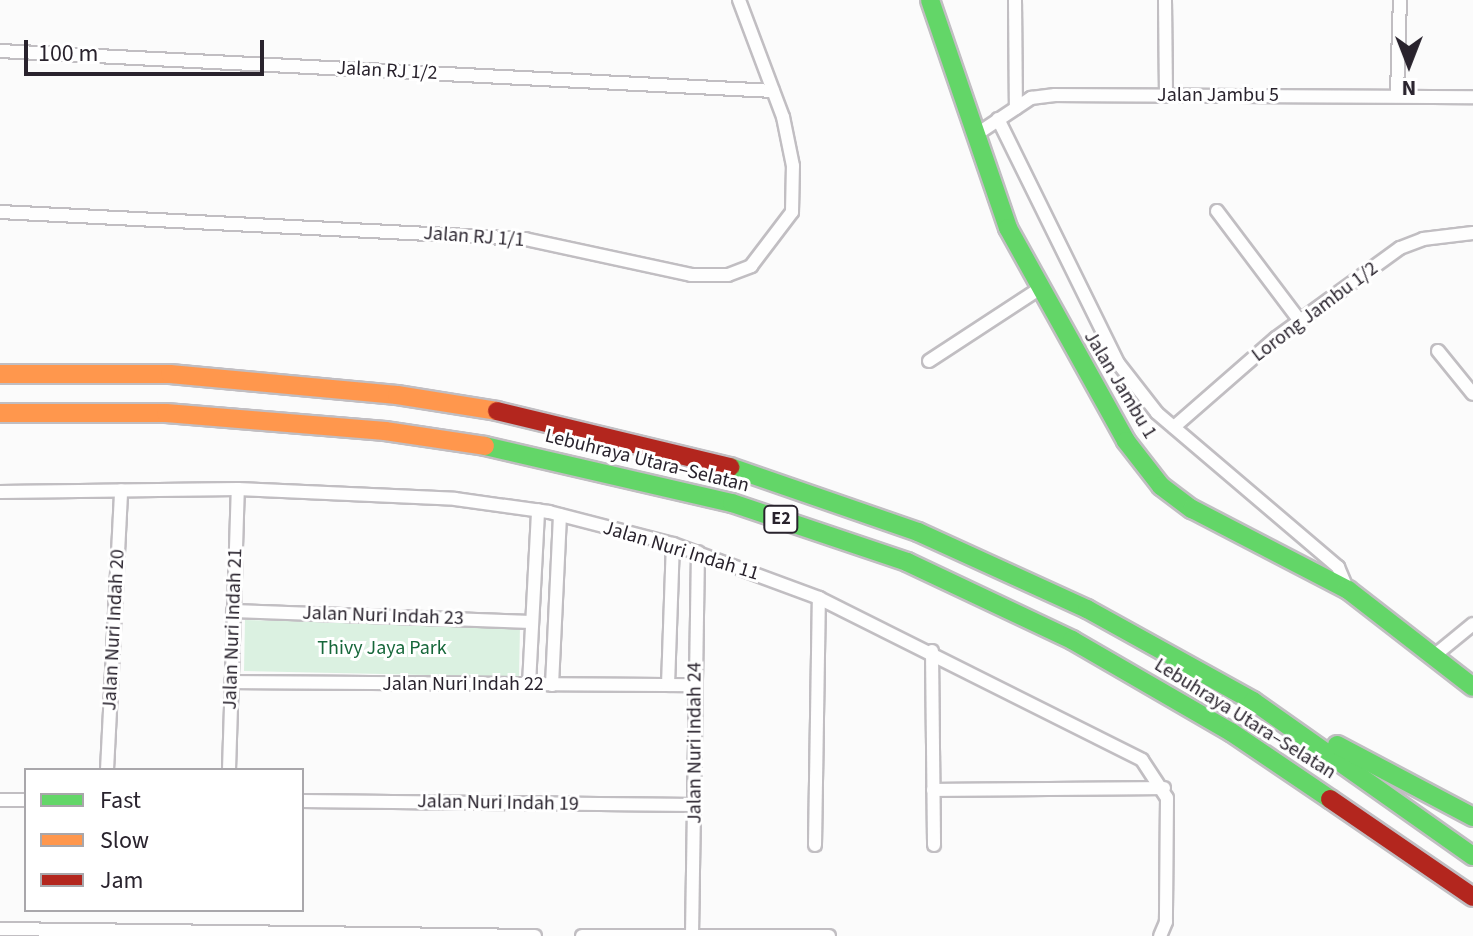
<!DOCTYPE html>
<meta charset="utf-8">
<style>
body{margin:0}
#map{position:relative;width:1473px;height:936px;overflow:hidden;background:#fbfbfb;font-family:"Source Sans 3",sans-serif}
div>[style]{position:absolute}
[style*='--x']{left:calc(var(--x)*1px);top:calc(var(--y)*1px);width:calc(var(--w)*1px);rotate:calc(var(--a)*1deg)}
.green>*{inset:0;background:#dbf1e1}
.roads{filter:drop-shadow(2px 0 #c1bec2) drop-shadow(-2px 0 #c1bec2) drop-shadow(0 2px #c1bec2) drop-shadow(0 -2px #c1bec2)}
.street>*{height:12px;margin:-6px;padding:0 6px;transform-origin:6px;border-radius:6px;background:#fefefe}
.fast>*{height:18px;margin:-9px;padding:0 9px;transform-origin:9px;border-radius:9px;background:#63d668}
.slow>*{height:18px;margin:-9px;padding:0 9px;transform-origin:9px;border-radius:9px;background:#ff974d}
.jam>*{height:18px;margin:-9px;padding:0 9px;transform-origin:9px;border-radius:9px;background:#b3261e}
span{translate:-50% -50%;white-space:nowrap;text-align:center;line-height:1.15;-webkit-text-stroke:6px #fff;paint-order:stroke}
.shield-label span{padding:2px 6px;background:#fff;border:2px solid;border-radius:6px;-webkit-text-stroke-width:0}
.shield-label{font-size:18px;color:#29232d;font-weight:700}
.street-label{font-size:20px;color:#29232d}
.park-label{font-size:20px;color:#16673a}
.legend{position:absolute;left:24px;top:768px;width:280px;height:144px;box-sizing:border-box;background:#fff;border:2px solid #a9a7ab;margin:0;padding:10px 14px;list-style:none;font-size:24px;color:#29232d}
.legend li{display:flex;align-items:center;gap:16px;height:40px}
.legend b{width:40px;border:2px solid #a9a7ab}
.north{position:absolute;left:1369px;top:24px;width:80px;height:80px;-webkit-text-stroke:6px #fff;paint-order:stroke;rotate:180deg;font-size:22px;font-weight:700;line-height:32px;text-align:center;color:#29232d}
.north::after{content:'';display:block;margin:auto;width:28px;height:36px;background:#29232d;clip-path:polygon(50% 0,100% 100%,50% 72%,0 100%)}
.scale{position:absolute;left:24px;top:40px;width:240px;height:36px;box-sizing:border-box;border:4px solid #29232d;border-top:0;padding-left:10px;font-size:24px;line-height:28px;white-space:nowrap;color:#29232d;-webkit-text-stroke:6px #fff;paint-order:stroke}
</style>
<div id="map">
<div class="green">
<div style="clip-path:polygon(245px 620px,520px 626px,519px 677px,244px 671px)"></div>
</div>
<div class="roads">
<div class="street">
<div style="--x:1015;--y:0;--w:108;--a:89.5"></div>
<div style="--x:1165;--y:0;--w:95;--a:89.4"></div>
<div style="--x:0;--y:51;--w:774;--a:2.96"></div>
<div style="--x:1397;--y:94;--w:94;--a:-88.2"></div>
<div style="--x:998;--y:119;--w:272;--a:63.8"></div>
<div style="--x:1118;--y:363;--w:63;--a:52"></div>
<div style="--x:1157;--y:413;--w:238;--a:40.4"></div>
<div style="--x:1338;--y:567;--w:25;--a:67"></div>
<div style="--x:974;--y:136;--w:69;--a:-33.7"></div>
<div style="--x:1031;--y:98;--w:24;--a:-7"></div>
<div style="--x:1055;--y:95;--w:418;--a:0.3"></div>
<div style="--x:1217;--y:211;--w:138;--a:53"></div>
<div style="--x:0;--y:212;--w:526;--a:2.94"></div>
<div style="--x:525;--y:239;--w:170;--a:12.2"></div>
<div style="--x:691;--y:275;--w:37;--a:0"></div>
<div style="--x:728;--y:275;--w:25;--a:-21"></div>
<div style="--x:751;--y:266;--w:68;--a:-52.8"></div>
<div style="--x:792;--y:212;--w:46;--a:-88.8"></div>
<div style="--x:793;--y:166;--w:50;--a:-101.5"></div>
<div style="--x:783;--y:117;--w:125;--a:-110.6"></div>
<div style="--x:1438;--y:351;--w:55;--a:50.9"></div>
<div style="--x:929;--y:361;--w:131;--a:-33.2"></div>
<div style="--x:1174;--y:427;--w:135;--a:-41.1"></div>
<div style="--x:1276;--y:338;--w:153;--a:-36"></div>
<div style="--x:1400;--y:248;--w:25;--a:-21"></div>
<div style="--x:1423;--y:239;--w:50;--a:-6.8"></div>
<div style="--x:0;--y:492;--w:238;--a:-0.7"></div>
<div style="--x:238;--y:489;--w:217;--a:2.6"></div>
<div style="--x:455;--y:499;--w:95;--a:7.9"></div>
<div style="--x:549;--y:512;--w:128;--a:14.5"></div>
<div style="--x:673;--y:544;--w:156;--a:20.3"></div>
<div style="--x:819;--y:598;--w:361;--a:26.6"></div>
<div style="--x:1142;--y:760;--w:45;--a:56.7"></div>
<div style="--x:1167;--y:798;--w:124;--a:90.5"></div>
<div style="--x:1166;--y:922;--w:15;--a:113"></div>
<div style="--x:233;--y:611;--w:299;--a:2.1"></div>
<div style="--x:932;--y:651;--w:194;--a:89.4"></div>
<div style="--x:1435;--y:655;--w:49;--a:-39.2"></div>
<div style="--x:231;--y:682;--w:463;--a:0.4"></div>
<div style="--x:529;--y:684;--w:174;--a:-87"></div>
<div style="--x:552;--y:685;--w:170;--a:-87.3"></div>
<div style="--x:668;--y:685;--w:141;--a:-88"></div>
<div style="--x:107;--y:770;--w:280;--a:-87.1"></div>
<div style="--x:229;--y:770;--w:281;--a:-88.2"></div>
<div style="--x:933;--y:790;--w:231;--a:-0.5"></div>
<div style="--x:0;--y:800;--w:26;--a:0"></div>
<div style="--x:302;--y:801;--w:392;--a:0.6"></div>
<div style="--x:815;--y:845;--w:247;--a:-89.1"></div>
<div style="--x:0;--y:929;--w:535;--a:0.75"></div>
<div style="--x:692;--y:934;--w:382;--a:-89.1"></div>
<div style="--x:582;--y:936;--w:247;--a:0"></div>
</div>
<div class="fast">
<div style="--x:930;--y:0;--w:241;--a:71.1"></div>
<div style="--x:1008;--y:228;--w:244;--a:61"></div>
<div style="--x:1126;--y:441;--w:57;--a:52.1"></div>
<div style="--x:1161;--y:486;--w:39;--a:37"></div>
<div style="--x:1192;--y:509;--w:176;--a:27.4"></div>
<div style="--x:1348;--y:590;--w:158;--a:37.8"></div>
<div style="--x:485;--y:446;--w:253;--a:13"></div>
<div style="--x:732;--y:503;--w:185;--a:18.6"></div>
<div style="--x:907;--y:562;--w:183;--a:25.3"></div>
<div style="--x:1072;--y:640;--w:184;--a:30.1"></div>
<div style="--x:1231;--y:732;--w:120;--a:34.1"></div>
<div style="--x:730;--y:467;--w:199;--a:19.1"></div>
<div style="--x:918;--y:532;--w:186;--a:24.5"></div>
<div style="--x:1087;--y:609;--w:190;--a:29"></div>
<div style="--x:1253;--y:701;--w:269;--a:35.2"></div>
<div style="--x:1337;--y:745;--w:154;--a:27.9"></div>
</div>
<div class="slow">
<div style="--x:0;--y:374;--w:170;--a:0"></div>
<div style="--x:170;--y:374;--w:228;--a:5.3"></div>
<div style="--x:397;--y:395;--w:101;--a:9.1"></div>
<div style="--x:0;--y:413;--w:166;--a:0"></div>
<div style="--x:166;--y:413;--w:220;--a:4.7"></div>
<div style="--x:385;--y:431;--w:101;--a:8.5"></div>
</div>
<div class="jam">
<div style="--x:497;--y:411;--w:240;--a:13.5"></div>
<div style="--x:1330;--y:799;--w:173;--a:34.4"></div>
</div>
</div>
<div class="shield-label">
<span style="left:781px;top:519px">E2</span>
</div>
<div class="street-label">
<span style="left:387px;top:71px;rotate:3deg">Jalan RJ 1/2</span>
<span style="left:1218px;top:95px">Jalan Jambu 5</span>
<span style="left:474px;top:237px;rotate:4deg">Jalan RJ 1/1</span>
<span style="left:1315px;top:312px;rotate:-37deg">Lorong Jambu 1/2</span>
<span style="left:1120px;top:385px;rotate:59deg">Jalan Jambu 1</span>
<span style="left:647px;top:461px;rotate:14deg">Lebuhraya Utara–Selatan</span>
<span style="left:681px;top:551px;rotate:17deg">Jalan Nuri Indah 11</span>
<span style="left:383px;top:616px;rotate:2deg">Jalan Nuri Indah 23</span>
<span style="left:233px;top:629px;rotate:-88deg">Jalan Nuri Indah 21</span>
<span style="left:114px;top:630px;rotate:-87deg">Jalan Nuri Indah 20</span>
<span style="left:463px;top:684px">Jalan Nuri Indah 22</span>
<span style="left:1245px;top:719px;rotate:32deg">Lebuhraya Utara–Selatan</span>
<span style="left:695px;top:743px;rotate:-90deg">Jalan Nuri Indah 24</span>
<span style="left:498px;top:803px;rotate:1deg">Jalan Nuri Indah 19</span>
</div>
<div class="park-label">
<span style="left:382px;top:648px">Thivy Jaya Park</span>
</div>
<ul class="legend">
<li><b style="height:10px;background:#63d668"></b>Fast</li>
<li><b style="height:10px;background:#ff974d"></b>Slow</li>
<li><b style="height:10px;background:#b3261e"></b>Jam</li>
</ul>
<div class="north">N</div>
<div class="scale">100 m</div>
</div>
